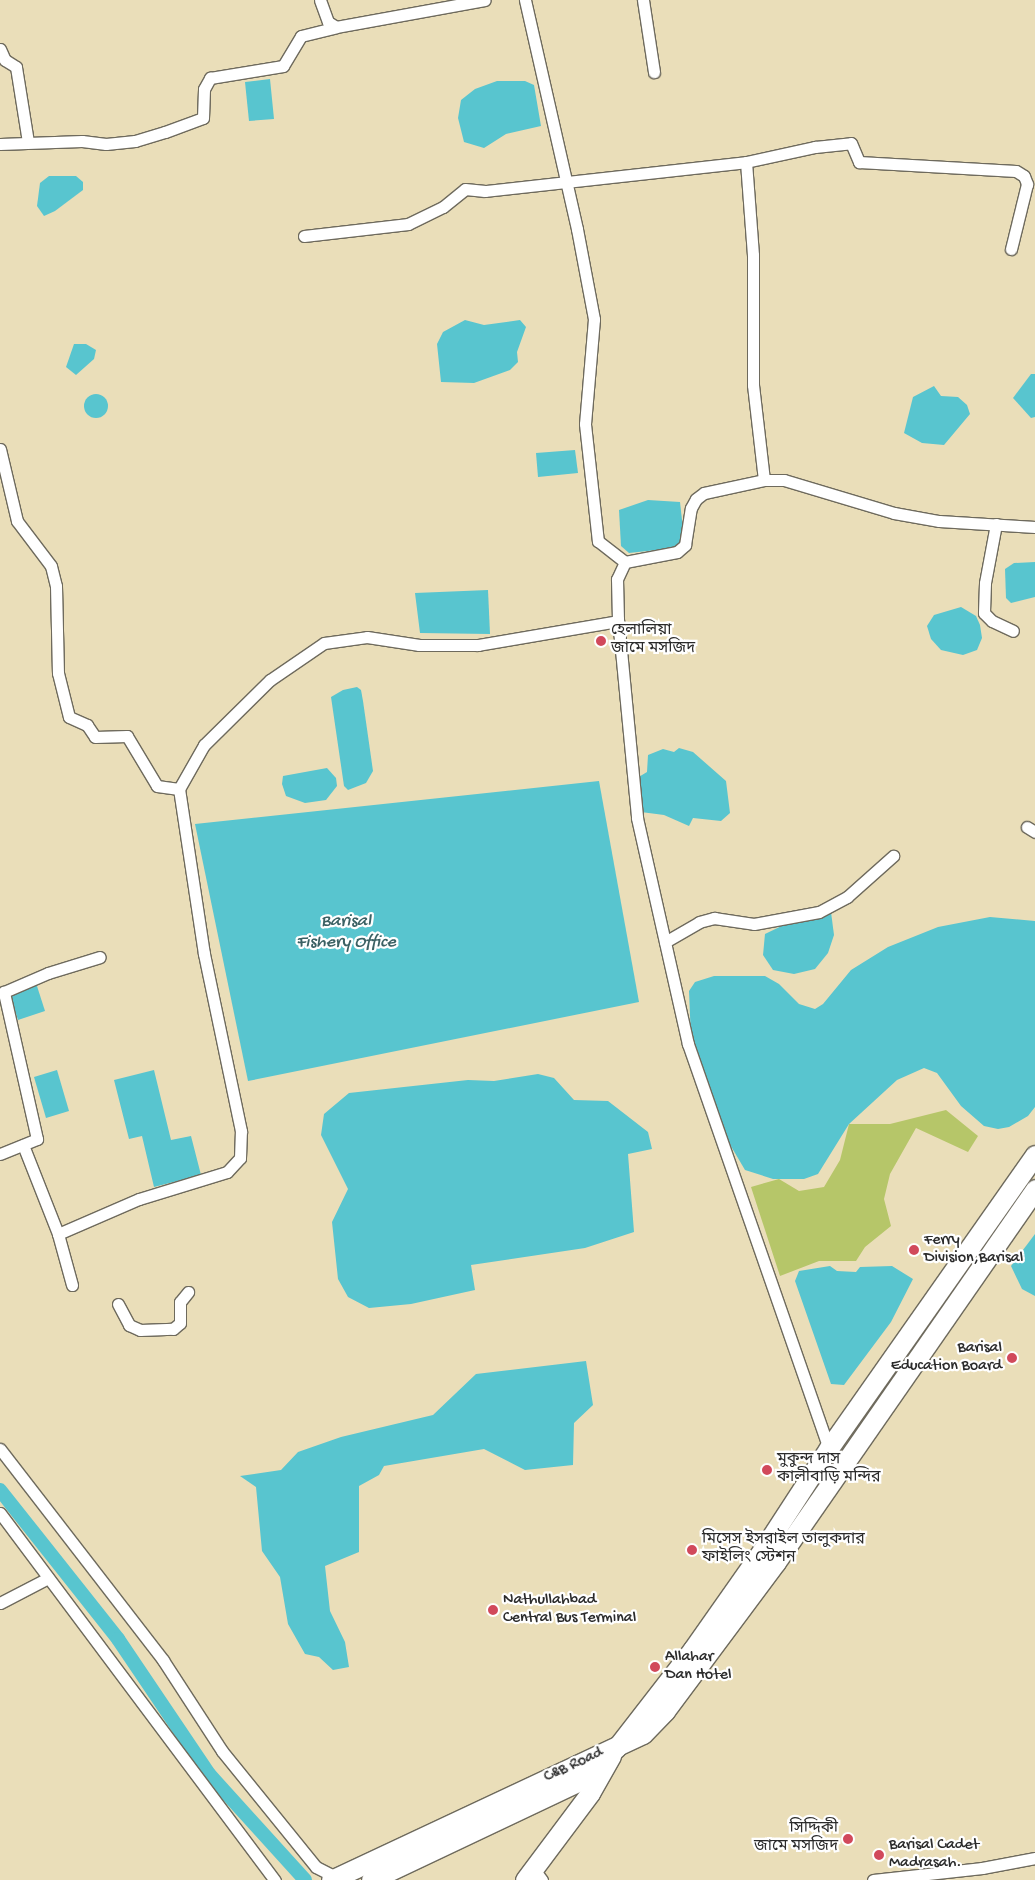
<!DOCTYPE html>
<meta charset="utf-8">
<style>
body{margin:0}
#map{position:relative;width:1035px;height:1880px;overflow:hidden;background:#eadeb9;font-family:"Gochi Hand","Noto Sans Bengali",sans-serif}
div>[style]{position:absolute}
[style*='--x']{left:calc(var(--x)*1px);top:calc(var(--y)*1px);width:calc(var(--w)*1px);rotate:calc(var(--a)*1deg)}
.green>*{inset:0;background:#b6c669}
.water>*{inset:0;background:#58c5cf}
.round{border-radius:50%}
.canal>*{height:14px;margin:-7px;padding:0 7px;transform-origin:7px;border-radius:7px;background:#58c5cf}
.roads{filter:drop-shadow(1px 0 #6e6a5d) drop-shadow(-1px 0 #6e6a5d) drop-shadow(0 1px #6e6a5d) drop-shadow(0 -1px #6e6a5d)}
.minor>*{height:11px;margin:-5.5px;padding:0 5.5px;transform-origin:5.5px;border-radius:5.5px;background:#fff}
.primary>*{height:19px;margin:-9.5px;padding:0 9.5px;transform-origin:9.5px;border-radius:9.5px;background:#fff}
.trunk>*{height:19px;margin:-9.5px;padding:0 9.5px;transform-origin:9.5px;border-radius:9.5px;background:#fff}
.dots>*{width:14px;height:14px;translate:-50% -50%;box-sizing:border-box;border:2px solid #fff;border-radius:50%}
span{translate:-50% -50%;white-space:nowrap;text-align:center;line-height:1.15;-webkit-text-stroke:4.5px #fff;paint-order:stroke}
.poi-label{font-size:16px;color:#2b2b2b}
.left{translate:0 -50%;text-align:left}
.right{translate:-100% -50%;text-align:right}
.street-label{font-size:16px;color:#2b2b2b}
.water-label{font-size:18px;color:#3b6164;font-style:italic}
</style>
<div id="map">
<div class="green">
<div style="clip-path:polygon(946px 1110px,978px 1136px,968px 1152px,916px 1128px,890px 1174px,884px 1199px,891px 1226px,865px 1247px,856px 1261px,819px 1261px,780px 1276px,751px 1187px,779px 1179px,799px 1191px,824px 1187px,840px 1160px,849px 1124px,890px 1124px)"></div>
</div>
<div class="water">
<div style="clip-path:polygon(270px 79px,274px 119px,249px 121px,245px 82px)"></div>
<div style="clip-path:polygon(497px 81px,525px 81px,534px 85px,541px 126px,506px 134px,484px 148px,464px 142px,458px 118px,461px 100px,475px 89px)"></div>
<div style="clip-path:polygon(49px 176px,76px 176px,83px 182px,83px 190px,55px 211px,44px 216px,37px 206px,40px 183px)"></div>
<div style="clip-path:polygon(465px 320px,484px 325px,520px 320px,526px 327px,517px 352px,518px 362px,510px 370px,474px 383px,441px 382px,437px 344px,443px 332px)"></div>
<div style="clip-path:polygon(74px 344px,86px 344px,96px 350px,94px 359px,76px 375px,66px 367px)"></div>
<div style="clip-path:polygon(1031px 374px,1035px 374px,1035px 417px,1031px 418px,1013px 398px)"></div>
<div style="clip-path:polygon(934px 386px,941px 396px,958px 397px,967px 405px,970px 414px,944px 445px,922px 443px,904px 433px,913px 397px)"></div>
<div class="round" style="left:84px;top:394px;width:24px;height:24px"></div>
<div style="clip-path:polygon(575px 450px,578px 473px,538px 477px,536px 453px)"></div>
<div style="clip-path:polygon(648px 500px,680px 502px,684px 538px,675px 548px,629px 553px,621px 546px,619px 510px)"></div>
<div style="clip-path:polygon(1035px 562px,1035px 597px,1011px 603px,1006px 598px,1005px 569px,1014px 563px)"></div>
<div style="clip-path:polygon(488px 590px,490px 634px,420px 633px,415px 593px)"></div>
<div style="clip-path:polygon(961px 607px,976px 616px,980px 625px,982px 638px,977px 650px,963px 655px,941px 650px,931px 639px,927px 626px,934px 615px)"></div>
<div style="clip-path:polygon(357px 687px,361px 690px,363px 701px,373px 771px,366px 783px,348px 790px,344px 786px,331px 697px,343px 690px)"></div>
<div style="clip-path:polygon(679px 748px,693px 752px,726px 781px,730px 813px,721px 821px,693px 818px,689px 826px,664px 815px,641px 812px,642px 795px,637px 790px,637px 778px,647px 772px,648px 755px,663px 749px,674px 752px)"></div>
<div style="clip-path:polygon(327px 768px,336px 778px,337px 786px,326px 800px,305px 803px,286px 796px,282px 784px,283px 776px)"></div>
<div style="clip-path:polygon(599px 781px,639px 1002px,248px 1081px,195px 824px)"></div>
<div style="clip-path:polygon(831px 912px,834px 935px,828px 953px,815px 969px,794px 974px,773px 970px,763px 955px,765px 934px,794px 920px)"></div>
<div style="clip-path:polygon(990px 917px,1035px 921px,1035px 1107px,1028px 1116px,1009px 1127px,998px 1129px,984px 1126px,961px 1106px,937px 1073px,924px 1068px,897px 1080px,849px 1124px,818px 1174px,804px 1179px,773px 1179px,745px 1170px,722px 1131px,691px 1039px,689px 991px,695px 982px,714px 976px,765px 976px,779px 984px,799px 1004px,815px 1009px,823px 1004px,851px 970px,888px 947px,938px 927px)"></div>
<div style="clip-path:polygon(36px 983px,45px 1011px,18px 1020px,9px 992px)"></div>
<div style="clip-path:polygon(57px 1070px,69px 1111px,46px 1118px,34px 1077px)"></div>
<div style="clip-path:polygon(154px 1070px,171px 1140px,191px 1136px,201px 1175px,154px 1187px,142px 1136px,129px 1139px,114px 1080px)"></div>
<div style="clip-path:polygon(538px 1074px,554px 1078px,574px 1100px,608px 1101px,648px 1132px,652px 1149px,628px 1154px,634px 1232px,585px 1248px,471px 1265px,475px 1290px,411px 1304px,369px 1308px,348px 1297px,338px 1279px,332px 1222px,348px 1189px,321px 1135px,324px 1114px,349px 1093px,468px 1080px,494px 1081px)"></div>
<div style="clip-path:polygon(1035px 1234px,1035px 1296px,1022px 1289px,1011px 1266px)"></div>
<div style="clip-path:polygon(830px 1266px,837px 1271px,856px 1272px,860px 1267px,892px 1266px,913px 1279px,891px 1322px,844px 1385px,831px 1384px,795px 1281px,799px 1271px)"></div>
<div style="clip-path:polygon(586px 1361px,593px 1405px,574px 1423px,573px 1465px,525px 1470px,484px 1449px,384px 1466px,379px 1475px,359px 1486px,359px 1552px,325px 1566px,330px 1611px,345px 1642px,349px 1667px,333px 1670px,319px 1657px,305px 1654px,288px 1624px,280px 1577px,262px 1551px,256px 1487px,240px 1476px,281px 1470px,298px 1452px,341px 1437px,433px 1415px,476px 1374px)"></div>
</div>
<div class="canal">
<div style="--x:0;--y:1490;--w:190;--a:51.6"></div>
<div style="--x:118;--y:1639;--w:163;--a:56"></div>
<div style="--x:209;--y:1774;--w:143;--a:47.8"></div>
</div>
<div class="roads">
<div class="minor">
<div style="--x:320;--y:0;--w:23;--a:70"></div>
<div style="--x:328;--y:22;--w:9;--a:32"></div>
<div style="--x:336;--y:27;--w:151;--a:-10.3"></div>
<div style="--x:525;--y:0;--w:235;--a:77.2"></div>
<div style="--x:577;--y:229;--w:92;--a:79.3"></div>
<div style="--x:594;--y:319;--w:105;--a:94.9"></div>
<div style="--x:585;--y:424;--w:118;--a:83.7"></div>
<div style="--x:598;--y:541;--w:34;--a:38"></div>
<div style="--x:625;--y:562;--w:19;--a:115"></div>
<div style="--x:617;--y:579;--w:40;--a:88.6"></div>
<div style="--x:618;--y:619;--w:200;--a:84.5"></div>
<div style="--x:637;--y:818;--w:232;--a:77.3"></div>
<div style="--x:688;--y:1044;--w:428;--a:70.8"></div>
<div style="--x:643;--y:0;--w:73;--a:81.3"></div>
<div style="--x:0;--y:49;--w:12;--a:66"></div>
<div style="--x:5;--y:60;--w:13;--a:32"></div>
<div style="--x:16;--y:67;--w:76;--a:80.9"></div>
<div style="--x:0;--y:144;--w:82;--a:-2.1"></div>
<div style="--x:82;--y:141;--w:24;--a:7"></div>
<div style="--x:106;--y:144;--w:29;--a:-6"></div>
<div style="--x:135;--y:141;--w:31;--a:-17"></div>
<div style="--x:165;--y:132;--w:40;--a:-20.2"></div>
<div style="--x:203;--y:118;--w:29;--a:-88"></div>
<div style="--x:204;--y:89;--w:13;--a:-61"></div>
<div style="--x:210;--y:78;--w:74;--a:-9.3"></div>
<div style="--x:283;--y:66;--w:35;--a:-59"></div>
<div style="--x:301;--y:36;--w:36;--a:-14"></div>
<div style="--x:304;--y:236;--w:105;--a:-6.6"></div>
<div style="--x:408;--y:224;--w:39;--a:-26"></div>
<div style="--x:443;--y:207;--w:28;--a:-39"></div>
<div style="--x:465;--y:189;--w:20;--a:6"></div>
<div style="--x:485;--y:191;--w:263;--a:-6.3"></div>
<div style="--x:0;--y:449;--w:74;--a:76.7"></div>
<div style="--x:17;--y:521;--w:56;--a:52.9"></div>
<div style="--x:51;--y:566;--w:21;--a:76"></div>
<div style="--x:56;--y:586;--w:87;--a:88.7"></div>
<div style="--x:58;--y:673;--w:45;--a:76"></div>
<div style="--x:69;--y:717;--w:20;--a:24"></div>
<div style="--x:87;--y:725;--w:14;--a:56"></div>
<div style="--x:95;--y:737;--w:32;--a:-2"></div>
<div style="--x:127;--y:736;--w:58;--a:59"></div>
<div style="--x:157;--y:786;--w:22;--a:8"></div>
<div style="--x:764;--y:480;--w:96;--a:-96.6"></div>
<div style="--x:753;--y:385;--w:130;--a:-90"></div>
<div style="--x:753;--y:255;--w:93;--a:-94.3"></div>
<div style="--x:746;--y:162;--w:71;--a:-12.3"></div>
<div style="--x:815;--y:147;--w:36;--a:-6"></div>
<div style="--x:851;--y:143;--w:21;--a:67"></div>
<div style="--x:859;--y:162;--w:157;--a:3.3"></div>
<div style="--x:1016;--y:171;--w:9;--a:32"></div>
<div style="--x:1024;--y:176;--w:9;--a:69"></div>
<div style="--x:1027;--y:184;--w:67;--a:103.8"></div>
<div style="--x:996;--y:524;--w:60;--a:100.6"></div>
<div style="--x:985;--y:583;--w:30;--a:92"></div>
<div style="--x:984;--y:613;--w:11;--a:45"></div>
<div style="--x:992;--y:621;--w:23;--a:25"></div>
<div style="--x:625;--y:562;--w:53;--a:-10.9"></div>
<div style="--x:677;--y:552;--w:11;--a:-41"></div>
<div style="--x:685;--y:545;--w:37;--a:-81"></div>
<div style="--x:691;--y:508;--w:10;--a:-61"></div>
<div style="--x:696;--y:499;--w:10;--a:-37"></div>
<div style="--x:704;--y:493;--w:61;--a:-12.2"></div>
<div style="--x:764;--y:480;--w:20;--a:0"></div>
<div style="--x:784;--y:480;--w:115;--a:16.7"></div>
<div style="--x:894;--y:513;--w:46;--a:10.1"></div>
<div style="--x:939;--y:521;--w:96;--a:3.6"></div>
<div style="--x:1027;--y:827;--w:9;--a:32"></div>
<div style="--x:665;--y:942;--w:39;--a:-30"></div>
<div style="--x:699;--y:922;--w:16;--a:-15"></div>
<div style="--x:714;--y:918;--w:40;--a:8.5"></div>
<div style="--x:754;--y:924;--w:66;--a:-10.5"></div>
<div style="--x:819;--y:912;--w:32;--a:-28"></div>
<div style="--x:847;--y:897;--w:62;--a:-41.7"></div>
<div style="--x:23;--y:1145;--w:96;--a:68.5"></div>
<div style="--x:58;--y:1234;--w:53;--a:74.6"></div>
<div style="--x:0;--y:1154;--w:40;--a:-22"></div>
<div style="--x:37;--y:1139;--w:151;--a:-102.7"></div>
<div style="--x:4;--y:992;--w:48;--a:-23.4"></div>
<div style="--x:48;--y:973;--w:54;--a:-17.1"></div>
<div style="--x:58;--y:1234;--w:88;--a:-23.4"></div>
<div style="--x:139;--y:1199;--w:92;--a:-17.1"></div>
<div style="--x:227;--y:1172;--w:19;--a:-47"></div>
<div style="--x:240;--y:1158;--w:27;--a:-88"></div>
<div style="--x:241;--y:1131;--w:181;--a:-101.8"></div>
<div style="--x:204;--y:954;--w:167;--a:-98.6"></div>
<div style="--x:179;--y:789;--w:51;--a:-60.4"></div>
<div style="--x:204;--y:745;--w:93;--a:-44.6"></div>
<div style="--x:270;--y:680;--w:65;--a:-34.4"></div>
<div style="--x:324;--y:643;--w:43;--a:-7.9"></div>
<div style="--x:367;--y:637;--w:53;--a:8.7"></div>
<div style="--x:419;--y:645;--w:59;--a:0"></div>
<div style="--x:478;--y:645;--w:142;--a:-9.7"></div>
<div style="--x:118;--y:1304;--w:24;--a:62"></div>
<div style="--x:129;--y:1325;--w:12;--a:24"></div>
<div style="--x:140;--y:1330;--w:33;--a:-2"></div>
<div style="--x:173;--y:1329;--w:9;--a:-41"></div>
<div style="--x:180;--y:1323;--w:21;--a:-90"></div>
<div style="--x:180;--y:1302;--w:13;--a:-51"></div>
<div style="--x:0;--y:1449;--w:267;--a:52.3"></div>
<div style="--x:163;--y:1660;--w:108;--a:57"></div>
<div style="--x:222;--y:1751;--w:149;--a:51"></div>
<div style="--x:316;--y:1867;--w:22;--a:27"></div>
<div style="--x:0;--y:1513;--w:459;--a:53.2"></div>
<div style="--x:0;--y:1603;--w:54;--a:-27.5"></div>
<div style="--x:533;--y:1868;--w:15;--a:53"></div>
<div style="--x:873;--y:1880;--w:110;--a:-6.3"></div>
<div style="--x:982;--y:1868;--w:54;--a:-10.7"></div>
</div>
<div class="primary">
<div style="--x:525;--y:1880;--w:109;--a:-53.2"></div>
<div style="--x:590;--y:1793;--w:43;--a:-60.4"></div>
</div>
<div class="trunk">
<div style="--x:331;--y:1880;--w:344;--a:-25.1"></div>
<div style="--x:643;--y:1734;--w:32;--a:-46"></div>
<div style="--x:665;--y:1711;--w:186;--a:-53.3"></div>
<div style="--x:776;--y:1562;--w:454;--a:-55.2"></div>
<div style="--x:371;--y:1880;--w:233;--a:-25.4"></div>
<div style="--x:582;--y:1780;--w:48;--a:-43.3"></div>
<div style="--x:617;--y:1747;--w:124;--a:-52.2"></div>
<div style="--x:693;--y:1649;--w:120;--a:-54.9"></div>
<div style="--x:762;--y:1551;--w:123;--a:-57"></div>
<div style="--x:829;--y:1448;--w:358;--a:-54.9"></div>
</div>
</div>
<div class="dots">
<div style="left:601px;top:641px;background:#d1495b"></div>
<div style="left:914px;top:1250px;background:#d1495b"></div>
<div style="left:1012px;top:1358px;background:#d1495b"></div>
<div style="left:767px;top:1470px;background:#d1495b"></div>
<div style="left:692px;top:1550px;background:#d1495b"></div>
<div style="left:493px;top:1610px;background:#d1495b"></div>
<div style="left:655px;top:1667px;background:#d1495b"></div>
<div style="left:848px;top:1839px;background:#d1495b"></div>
<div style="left:879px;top:1855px;background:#d1495b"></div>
</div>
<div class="poi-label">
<span class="left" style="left:611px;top:641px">হেলালিয়া<br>জামে মসজিদ</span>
<span class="left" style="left:924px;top:1250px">Ferry<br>Division,Barisal</span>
<span class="right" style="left:1002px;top:1358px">Barisal<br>Education Board</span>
<span class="left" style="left:777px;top:1470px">মুকুন্দ দাস<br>কালীবাড়ি মন্দির</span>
<span class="left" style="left:702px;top:1550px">মিসেস ইসরাইল তালুকদার<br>ফাইলিং স্টেশন</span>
<span class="left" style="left:503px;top:1610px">Nathullahbad<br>Central Bus Terminal</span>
<span class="left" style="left:665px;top:1667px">Allahar<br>Dan Hotel</span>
<span class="right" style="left:838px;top:1839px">সিদ্দিকী<br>জামে মসজিদ</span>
<span class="left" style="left:889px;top:1855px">Barisal Cadet<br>Madrasah.</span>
</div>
<div class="street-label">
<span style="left:574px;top:1766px;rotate:-25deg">C&amp;B Road</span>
</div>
<div class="water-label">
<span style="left:346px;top:933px">Barisal<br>Fishery Office</span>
</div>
</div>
